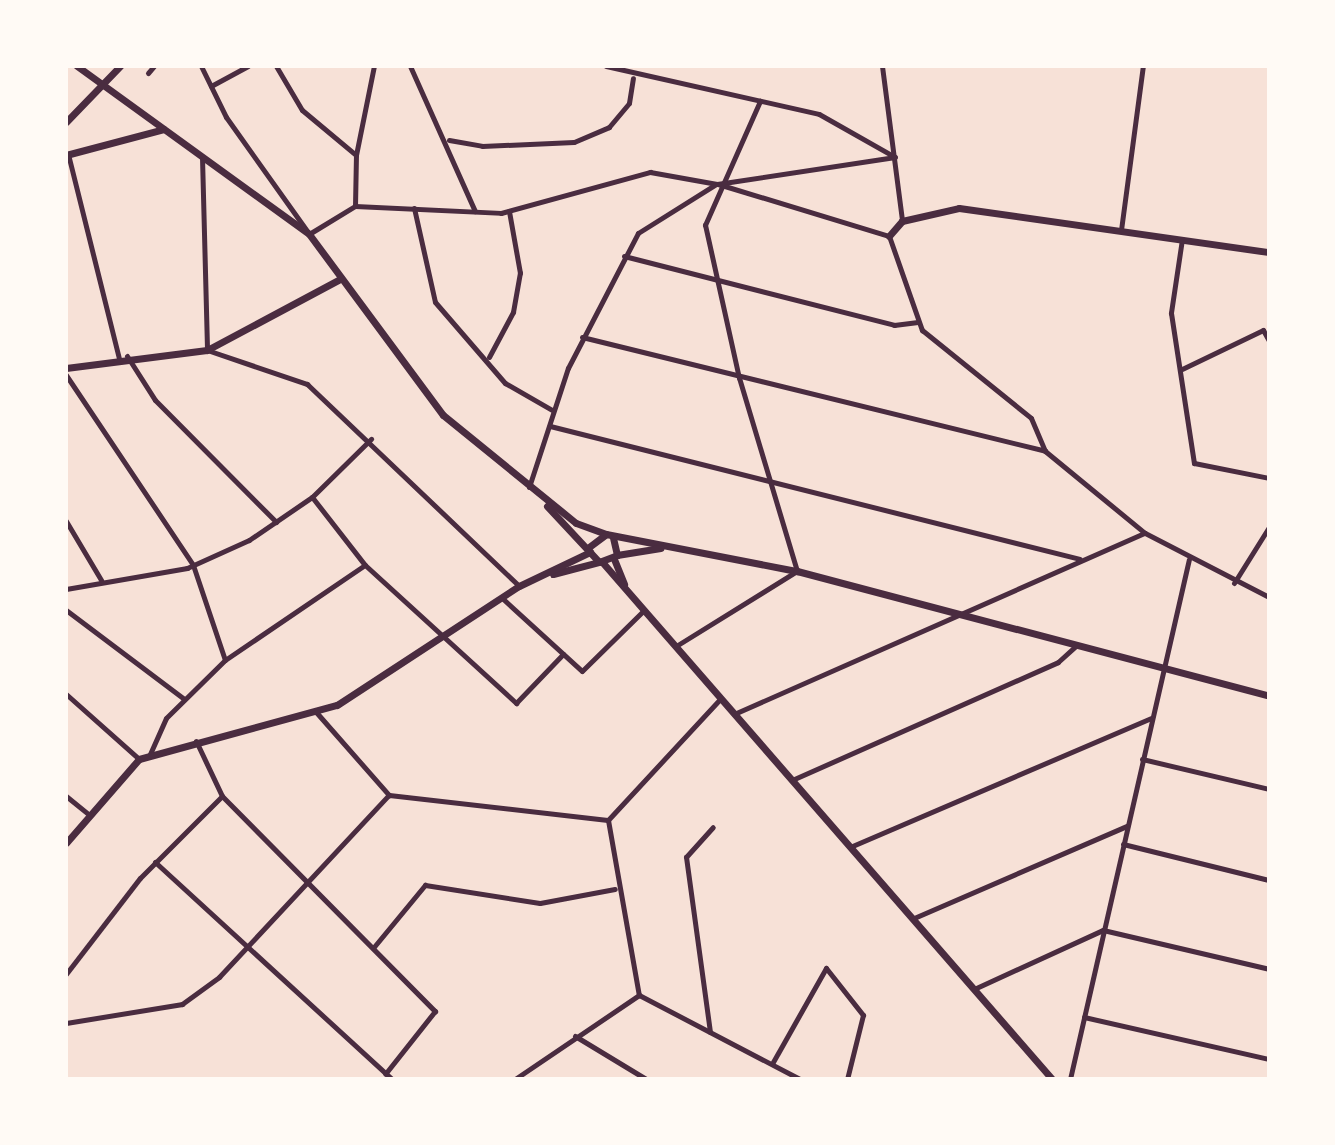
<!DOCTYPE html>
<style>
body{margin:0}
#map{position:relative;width:1335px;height:1145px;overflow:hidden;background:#f7e1d7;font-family:Manrope,sans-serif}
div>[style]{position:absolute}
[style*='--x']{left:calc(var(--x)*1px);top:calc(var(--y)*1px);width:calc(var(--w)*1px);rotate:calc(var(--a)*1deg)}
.minor>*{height:5px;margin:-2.5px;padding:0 2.5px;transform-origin:2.5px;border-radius:2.5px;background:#4a2c40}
.tertiary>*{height:7px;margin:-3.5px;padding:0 3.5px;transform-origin:3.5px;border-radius:3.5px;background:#4a2c40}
.secondary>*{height:7px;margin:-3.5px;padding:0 3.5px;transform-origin:3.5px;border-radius:3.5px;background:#4a2c40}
span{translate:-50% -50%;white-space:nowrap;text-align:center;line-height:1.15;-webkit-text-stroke:7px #fffaf5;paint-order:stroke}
.frame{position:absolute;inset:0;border:68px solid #fffaf5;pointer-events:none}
</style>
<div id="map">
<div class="minor">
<div style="--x:201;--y:66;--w:57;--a:63.9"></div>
<div style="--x:226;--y:117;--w:143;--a:54.6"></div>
<div style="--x:309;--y:234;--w:54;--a:-31.3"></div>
<div style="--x:355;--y:206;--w:146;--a:2.7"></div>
<div style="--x:501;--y:213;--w:155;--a:-15.4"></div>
<div style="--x:650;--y:172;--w:68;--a:10.2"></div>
<div style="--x:717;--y:184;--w:180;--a:-8.6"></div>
<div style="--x:276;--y:66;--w:51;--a:59.4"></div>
<div style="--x:302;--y:110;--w:70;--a:39.8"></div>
<div style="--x:410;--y:66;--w:159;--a:65.9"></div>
<div style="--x:606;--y:66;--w:218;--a:12.7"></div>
<div style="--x:819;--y:114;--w:87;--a:29.5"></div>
<div style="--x:882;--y:66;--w:156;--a:82.6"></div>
<div style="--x:148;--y:73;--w:9;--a:-49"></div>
<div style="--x:211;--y:86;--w:42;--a:-28.4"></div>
<div style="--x:449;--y:140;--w:34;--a:10"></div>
<div style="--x:482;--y:146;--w:92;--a:-2.5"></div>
<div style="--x:574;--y:142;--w:38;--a:-23"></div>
<div style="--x:609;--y:127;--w:31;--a:-50"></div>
<div style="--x:629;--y:103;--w:25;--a:-81"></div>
<div style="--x:68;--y:154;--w:210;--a:76"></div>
<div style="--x:202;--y:157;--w:193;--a:88.5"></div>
<div style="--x:207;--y:350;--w:106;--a:18.8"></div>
<div style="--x:307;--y:384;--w:293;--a:43.6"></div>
<div style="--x:718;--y:184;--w:179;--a:16.9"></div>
<div style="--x:889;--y:236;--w:100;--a:70.7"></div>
<div style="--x:922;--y:330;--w:140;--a:38.9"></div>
<div style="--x:1031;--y:418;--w:36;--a:67"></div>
<div style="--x:1045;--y:451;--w:129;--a:39.4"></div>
<div style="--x:1145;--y:533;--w:140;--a:27.3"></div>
<div style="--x:355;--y:206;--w:51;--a:-88.9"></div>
<div style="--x:356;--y:155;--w:91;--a:-78.6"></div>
<div style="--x:414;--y:208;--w:96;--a:77.4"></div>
<div style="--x:435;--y:302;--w:107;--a:49.2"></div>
<div style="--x:505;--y:383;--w:54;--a:29.9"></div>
<div style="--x:1121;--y:230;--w:165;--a:-82.4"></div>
<div style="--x:1182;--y:239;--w:75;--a:98.5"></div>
<div style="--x:1171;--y:313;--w:152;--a:81.3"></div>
<div style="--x:1194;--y:463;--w:76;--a:11.3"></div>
<div style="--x:624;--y:256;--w:279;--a:14.3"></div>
<div style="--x:894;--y:325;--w:24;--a:-7"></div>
<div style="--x:582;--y:337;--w:477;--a:13.8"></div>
<div style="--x:127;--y:356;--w:52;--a:57.5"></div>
<div style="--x:155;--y:400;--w:172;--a:45.2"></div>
<div style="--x:489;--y:357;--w:51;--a:-61.9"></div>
<div style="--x:513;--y:312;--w:40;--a:-80"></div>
<div style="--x:520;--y:273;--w:63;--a:-100.1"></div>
<div style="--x:1182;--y:369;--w:90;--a:-25.7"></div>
<div style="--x:1263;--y:330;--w:13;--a:61"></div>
<div style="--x:66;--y:375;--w:229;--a:56.2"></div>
<div style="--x:193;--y:565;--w:100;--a:71.4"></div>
<div style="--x:550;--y:426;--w:546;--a:14.09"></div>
<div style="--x:529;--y:487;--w:125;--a:-71.9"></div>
<div style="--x:568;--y:368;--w:152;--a:-62.6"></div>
<div style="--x:638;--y:233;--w:92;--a:-32.1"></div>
<div style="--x:312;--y:497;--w:86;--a:52.1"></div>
<div style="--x:365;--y:565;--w:205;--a:42.4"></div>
<div style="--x:516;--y:703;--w:68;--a:-46.2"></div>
<div style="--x:66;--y:521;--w:69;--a:59.3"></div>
<div style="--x:1234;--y:583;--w:66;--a:-58"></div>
<div style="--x:66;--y:589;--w:123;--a:-9.8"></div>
<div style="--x:187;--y:568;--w:68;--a:-24.3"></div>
<div style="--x:249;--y:540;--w:76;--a:-34.3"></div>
<div style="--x:312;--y:497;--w:83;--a:-44.5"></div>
<div style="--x:502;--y:598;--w:108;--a:42.4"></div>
<div style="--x:582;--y:671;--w:87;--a:-44.5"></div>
<div style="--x:66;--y:610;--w:148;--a:37"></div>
<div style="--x:676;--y:646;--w:142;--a:-31.8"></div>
<div style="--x:797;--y:571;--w:202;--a:-106.7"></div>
<div style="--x:739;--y:378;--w:157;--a:-102.5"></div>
<div style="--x:705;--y:225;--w:136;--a:-66.1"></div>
<div style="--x:66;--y:694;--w:98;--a:41.7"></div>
<div style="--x:316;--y:712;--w:111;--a:48.7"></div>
<div style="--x:734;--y:714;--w:449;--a:-23.8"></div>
<div style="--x:196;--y:741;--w:61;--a:64.7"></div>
<div style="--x:222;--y:796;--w:303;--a:45.3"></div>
<div style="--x:435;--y:1011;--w:80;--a:128.4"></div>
<div style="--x:150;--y:754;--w:39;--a:-66"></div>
<div style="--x:166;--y:718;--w:83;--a:-44.5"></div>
<div style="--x:225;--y:660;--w:169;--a:-34.2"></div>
<div style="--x:1142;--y:759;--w:130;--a:13.3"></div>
<div style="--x:792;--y:780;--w:291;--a:-23.9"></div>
<div style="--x:1058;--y:662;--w:24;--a:-42"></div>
<div style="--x:389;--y:795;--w:220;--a:6.5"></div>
<div style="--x:66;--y:796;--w:28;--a:39"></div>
<div style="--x:608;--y:820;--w:178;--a:80"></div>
<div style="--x:639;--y:995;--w:182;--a:27.6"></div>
<div style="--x:608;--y:820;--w:166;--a:-47.2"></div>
<div style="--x:1123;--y:844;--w:150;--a:13.9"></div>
<div style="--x:850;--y:847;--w:327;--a:-23.2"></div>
<div style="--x:155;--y:862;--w:321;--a:42.5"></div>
<div style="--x:914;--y:918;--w:232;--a:-23.4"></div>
<div style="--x:373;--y:948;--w:82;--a:-50.5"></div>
<div style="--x:425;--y:885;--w:116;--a:8.9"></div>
<div style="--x:540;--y:903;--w:76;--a:-10.6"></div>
<div style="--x:66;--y:974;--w:121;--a:-52.4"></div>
<div style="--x:140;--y:878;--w:116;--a:-45"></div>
<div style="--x:974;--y:989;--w:142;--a:-24.6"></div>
<div style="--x:1103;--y:930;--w:171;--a:13.2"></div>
<div style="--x:1084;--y:1017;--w:190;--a:12.8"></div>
<div style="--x:66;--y:1023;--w:118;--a:-9.3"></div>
<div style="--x:182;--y:1004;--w:46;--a:-36.1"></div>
<div style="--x:219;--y:977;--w:249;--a:-47"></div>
<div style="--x:710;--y:1032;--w:177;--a:-97.8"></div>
<div style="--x:686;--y:857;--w:40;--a:-48"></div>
<div style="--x:575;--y:1036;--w:83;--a:31.2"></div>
<div style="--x:773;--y:1062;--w:108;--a:-60.6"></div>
<div style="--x:826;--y:968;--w:60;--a:51.8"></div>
<div style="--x:863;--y:1015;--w:66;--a:104"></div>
<div style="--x:515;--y:1079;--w:150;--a:-34.1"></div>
<div style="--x:1070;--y:1079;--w:533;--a:-77.11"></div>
</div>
<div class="tertiary">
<div style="--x:66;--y:155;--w:101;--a:-14.9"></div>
<div style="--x:889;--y:236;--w:20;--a:-49"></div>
<div style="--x:902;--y:221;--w:58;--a:-12.8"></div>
<div style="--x:959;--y:208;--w:313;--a:8.1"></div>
<div style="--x:66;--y:368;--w:142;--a:-7.3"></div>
<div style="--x:207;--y:350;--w:149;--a:-28.1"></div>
<div style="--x:614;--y:559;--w:27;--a:68"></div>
<div style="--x:603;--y:563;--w:684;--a:48.97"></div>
<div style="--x:553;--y:574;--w:48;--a:-14.6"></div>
<div style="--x:66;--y:843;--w:111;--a:-49"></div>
<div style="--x:139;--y:759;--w:205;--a:-15.3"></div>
<div style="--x:337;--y:705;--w:217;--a:-33.2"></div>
<div style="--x:519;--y:586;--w:79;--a:-25.6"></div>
</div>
<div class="secondary">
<div style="--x:77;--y:66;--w:286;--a:35.9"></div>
<div style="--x:309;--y:234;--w:225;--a:53.5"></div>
<div style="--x:443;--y:415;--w:171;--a:39.1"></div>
<div style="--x:576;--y:523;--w:32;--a:20"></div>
<div style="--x:66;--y:122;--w:78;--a:-46"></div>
<div style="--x:547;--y:506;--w:76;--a:47.1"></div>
<div style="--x:599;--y:562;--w:19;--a:-21"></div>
<div style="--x:617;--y:555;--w:18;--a:-103"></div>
<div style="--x:589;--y:547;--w:21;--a:-37"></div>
<div style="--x:606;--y:534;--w:195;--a:11"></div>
<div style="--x:797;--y:571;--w:488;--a:14.8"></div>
<div style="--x:617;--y:555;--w:44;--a:-9.2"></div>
</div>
<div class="frame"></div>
</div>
